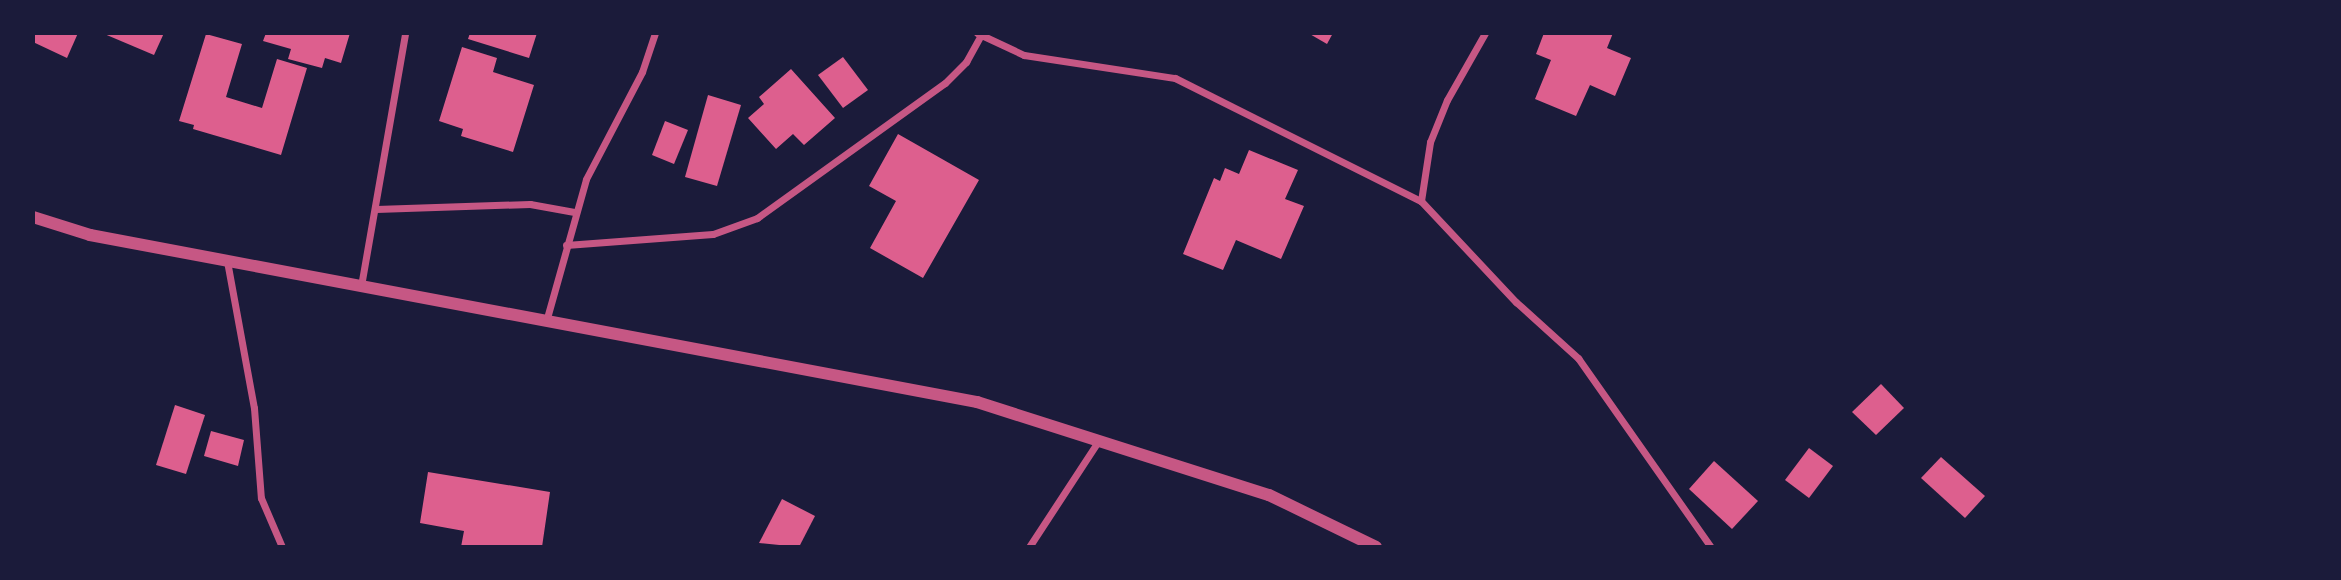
<!DOCTYPE html>
<style>
body{margin:0}
#map{position:relative;width:2341px;height:580px;overflow:hidden;background:#1b1b3a;font-family:"PT Serif",serif}
div>[style]{position:absolute}
[style*='--x']{left:calc(var(--x)*1px);top:calc(var(--y)*1px);width:calc(var(--w)*1px);rotate:calc(var(--a)*1deg)}
.building>*{inset:0;background:#dd5f8e}
.minor>*{height:7px;margin:-3.5px;padding:0 3.5px;transform-origin:3.5px;border-radius:3.5px;background:#c65784}
.tertiary>*{height:12px;margin:-6px;padding:0 6px;transform-origin:6px;border-radius:6px;background:#c65784}
span{translate:-50% -50%;white-space:nowrap;text-align:center;line-height:1.15;-webkit-text-stroke:5px #1b1b3a;paint-order:stroke}
.frame{position:absolute;inset:0;border:35px solid #1b1b3a;pointer-events:none}
</style>
<div id="map">
<div class="building">
<div style="clip-path:polygon(33px 33px,78px 33px,67px 58px,33px 42px)"></div>
<div style="clip-path:polygon(102px 33px,164px 33px,154px 55px)"></div>
<div style="clip-path:polygon(266px 33px,350px 33px,341px 63px,325px 58px,322px 68px,288px 59px,291px 49px,263px 41px)"></div>
<div style="clip-path:polygon(470px 33px,537px 33px,529px 58px,468px 39px)"></div>
<div style="clip-path:polygon(1308px 33px,1333px 33px,1327px 44px)"></div>
<div style="clip-path:polygon(1544px 33px,1613px 33px,1607px 48px,1631px 58px,1615px 96px,1590px 85px,1576px 116px,1535px 99px,1551px 60px,1536px 54px)"></div>
<div style="clip-path:polygon(206px 34px,242px 44px,226px 97px,262px 108px,277px 59px,307px 68px,281px 155px,193px 129px,194px 125px,179px 121px)"></div>
<div style="clip-path:polygon(462px 47px,497px 58px,493px 72px,534px 85px,513px 152px,461px 136px,463px 129px,439px 121px)"></div>
<div style="clip-path:polygon(843px 57px,868px 90px,843px 108px,818px 75px)"></div>
<div style="clip-path:polygon(791px 69px,835px 118px,804px 145px,793px 134px,776px 149px,748px 118px,764px 104px,759px 97px)"></div>
<div style="clip-path:polygon(708px 95px,741px 105px,717px 186px,685px 177px)"></div>
<div style="clip-path:polygon(665px 121px,688px 130px,674px 164px,652px 155px)"></div>
<div style="clip-path:polygon(898px 134px,979px 180px,923px 278px,870px 248px,896px 201px,869px 186px)"></div>
<div style="clip-path:polygon(1249px 150px,1298px 170px,1285px 199px,1304px 206px,1281px 259px,1236px 240px,1223px 270px,1183px 254px,1214px 178px,1220px 181px,1225px 168px,1239px 174px)"></div>
<div style="clip-path:polygon(1881px 384px,1904px 408px,1876px 435px,1852px 412px)"></div>
<div style="clip-path:polygon(175px 405px,205px 415px,186px 474px,156px 465px)"></div>
<div style="clip-path:polygon(211px 431px,244px 440px,238px 466px,204px 456px)"></div>
<div style="clip-path:polygon(1809px 448px,1833px 466px,1809px 498px,1785px 480px)"></div>
<div style="clip-path:polygon(1941px 457px,1985px 496px,1965px 518px,1921px 478px)"></div>
<div style="clip-path:polygon(1714px 461px,1758px 501px,1732px 529px,1689px 489px)"></div>
<div style="clip-path:polygon(428px 472px,550px 492px,542px 547px,461px 547px,464px 531px,420px 523px)"></div>
<div style="clip-path:polygon(782px 499px,815px 516px,799px 547px,759px 543px)"></div>
</div>
<div class="minor">
<div style="--x:977;--y:33;--w:52;--a:25.1"></div>
<div style="--x:1024;--y:55;--w:153;--a:8.7"></div>
<div style="--x:1175;--y:78;--w:275;--a:26.6"></div>
<div style="--x:1421;--y:201;--w:139;--a:46.8"></div>
<div style="--x:1516;--y:302;--w:84;--a:42.1"></div>
<div style="--x:1578;--y:358;--w:231;--a:54.9"></div>
<div style="--x:1421;--y:201;--w:60;--a:-81.3"></div>
<div style="--x:1430;--y:142;--w:45;--a:-68"></div>
<div style="--x:1447;--y:100;--w:77;--a:-60.4"></div>
<div style="--x:376;--y:209;--w:154;--a:-1.9"></div>
<div style="--x:530;--y:204;--w:45;--a:10.3"></div>
<div style="--x:566;--y:245;--w:147;--a:-4.3"></div>
<div style="--x:713;--y:234;--w:47;--a:-20"></div>
<div style="--x:757;--y:218;--w:231;--a:-35.7"></div>
<div style="--x:945;--y:83;--w:30;--a:-45"></div>
<div style="--x:966;--y:62;--w:29;--a:-61"></div>
<div style="--x:227;--y:261;--w:149;--a:79.6"></div>
<div style="--x:254;--y:408;--w:90;--a:85.6"></div>
<div style="--x:261;--y:498;--w:53;--a:66.8"></div>
<div style="--x:361;--y:286;--w:257;--a:-80.1"></div>
<div style="--x:547;--y:318;--w:144;--a:-74.3"></div>
<div style="--x:586;--y:179;--w:121;--a:-62.4"></div>
<div style="--x:642;--y:72;--w:41;--a:-71.6"></div>
<div style="--x:1029;--y:547;--w:128;--a:-56.8"></div>
</div>
<div class="tertiary">
<div style="--x:33;--y:217;--w:60;--a:17.5"></div>
<div style="--x:90;--y:235;--w:903;--a:10.66"></div>
<div style="--x:977;--y:402;--w:306;--a:17.7"></div>
<div style="--x:1269;--y:495;--w:119;--a:25.9"></div>
</div>
<div class="frame"></div>
</div>
